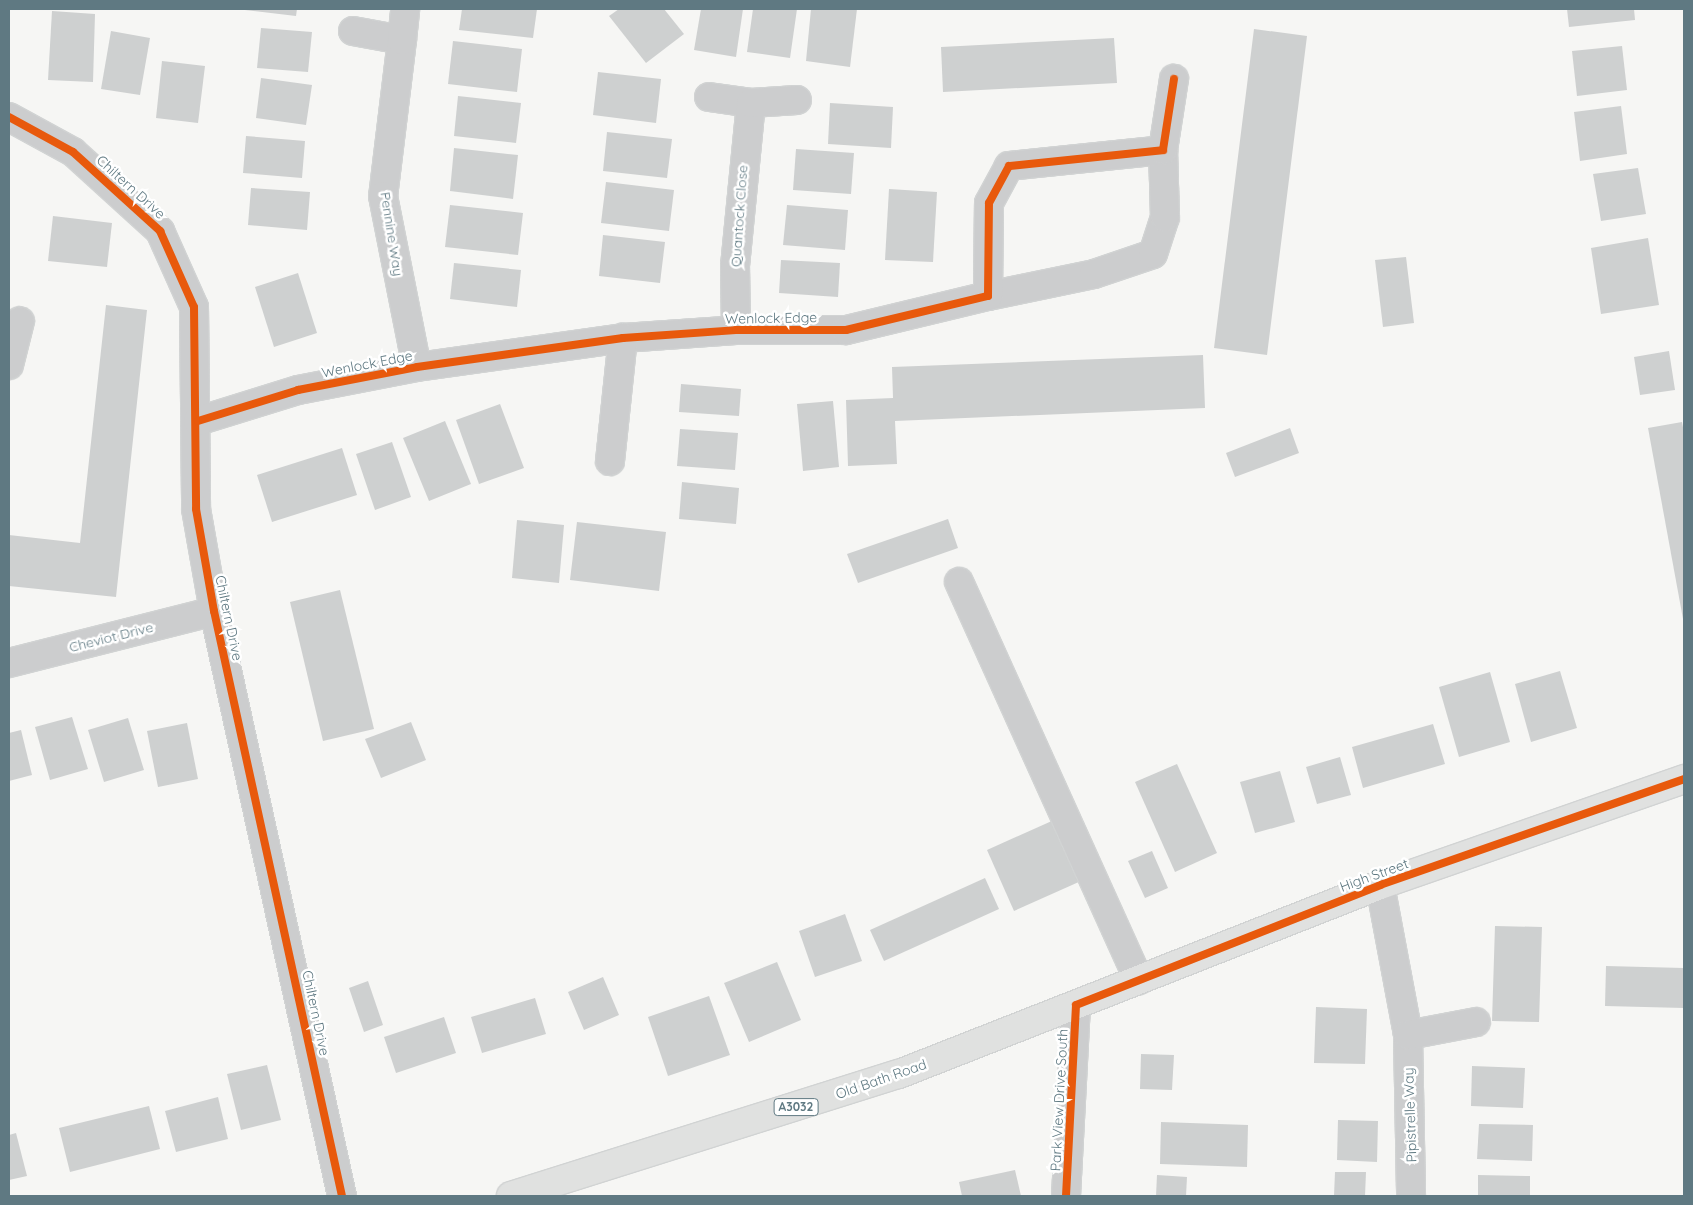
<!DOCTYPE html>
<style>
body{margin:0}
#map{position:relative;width:1693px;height:1205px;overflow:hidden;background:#f6f6f4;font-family:Quicksand,sans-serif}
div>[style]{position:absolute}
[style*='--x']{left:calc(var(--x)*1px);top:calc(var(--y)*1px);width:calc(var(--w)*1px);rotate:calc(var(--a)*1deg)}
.building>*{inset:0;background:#ced0d0}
.roads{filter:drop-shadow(1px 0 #d1d3d3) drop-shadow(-1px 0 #d1d3d3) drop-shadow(0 1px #d1d3d3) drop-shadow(0 -1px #d1d3d3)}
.minor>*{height:28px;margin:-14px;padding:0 14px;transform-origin:14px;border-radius:14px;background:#cccdce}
.major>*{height:28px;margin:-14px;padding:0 14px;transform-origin:14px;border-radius:14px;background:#e0e1e0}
.cycleway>*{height:8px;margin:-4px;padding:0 4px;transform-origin:4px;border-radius:4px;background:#e8590c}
span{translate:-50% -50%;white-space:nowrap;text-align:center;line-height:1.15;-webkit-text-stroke:5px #fff;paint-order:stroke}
.shield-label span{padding:1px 4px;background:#fff;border:1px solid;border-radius:4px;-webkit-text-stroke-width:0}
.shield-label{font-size:12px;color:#5f7982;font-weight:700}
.street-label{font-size:14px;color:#5f7982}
.frame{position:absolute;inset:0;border:10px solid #5f7982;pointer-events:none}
</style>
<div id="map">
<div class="building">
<div style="clip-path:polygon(236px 9px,297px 9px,296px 16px)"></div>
<div style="clip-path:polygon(462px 9px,537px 9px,533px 38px,459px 30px)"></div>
<div style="clip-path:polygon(619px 9px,664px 9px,684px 34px,646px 63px,609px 16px)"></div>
<div style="clip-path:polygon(701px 9px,743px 9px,736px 57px,694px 50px)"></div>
<div style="clip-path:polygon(753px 9px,797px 9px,790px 58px,747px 52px)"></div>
<div style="clip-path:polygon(811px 9px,857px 9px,850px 67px,806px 61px)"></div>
<div style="clip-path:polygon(1567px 9px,1634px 9px,1635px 20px,1569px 27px)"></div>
<div style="clip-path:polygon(52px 11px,95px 14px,93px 82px,48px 80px)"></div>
<div style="clip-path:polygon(261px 28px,312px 32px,308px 72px,257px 68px)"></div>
<div style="clip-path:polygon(1254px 29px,1307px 36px,1267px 355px,1214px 348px)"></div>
<div style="clip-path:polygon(111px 31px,150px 38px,140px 95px,101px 89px)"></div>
<div style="clip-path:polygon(1114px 38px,1117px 83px,943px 92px,941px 47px)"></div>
<div style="clip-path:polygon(453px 41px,522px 49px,517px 92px,448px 84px)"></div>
<div style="clip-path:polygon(1622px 46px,1627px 90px,1577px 96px,1572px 51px)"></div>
<div style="clip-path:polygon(162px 61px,205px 66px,198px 123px,156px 118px)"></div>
<div style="clip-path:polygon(598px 72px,661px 79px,656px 123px,593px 115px)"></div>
<div style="clip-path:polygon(261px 78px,312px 85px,306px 125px,256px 118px)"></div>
<div style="clip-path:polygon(458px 96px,521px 103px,516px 143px,454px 136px)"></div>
<div style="clip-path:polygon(830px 103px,893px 107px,891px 148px,828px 144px)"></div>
<div style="clip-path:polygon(1621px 106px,1627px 154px,1580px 161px,1574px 112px)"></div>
<div style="clip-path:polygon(607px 132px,672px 139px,667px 178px,603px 171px)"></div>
<div style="clip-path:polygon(246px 136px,305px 141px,302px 178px,243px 173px)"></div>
<div style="clip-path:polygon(454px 148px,518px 155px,513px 199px,450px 191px)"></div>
<div style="clip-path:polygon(796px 149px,854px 153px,851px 194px,793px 190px)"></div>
<div style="clip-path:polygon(1638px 168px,1646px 214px,1601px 221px,1593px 174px)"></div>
<div style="clip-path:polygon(606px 182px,674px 190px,669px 231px,601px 223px)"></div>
<div style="clip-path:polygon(251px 188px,310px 192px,307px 230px,248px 225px)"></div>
<div style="clip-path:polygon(889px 189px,937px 192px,933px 262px,885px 260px)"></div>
<div style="clip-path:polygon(450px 205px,523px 213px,518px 255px,445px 247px)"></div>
<div style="clip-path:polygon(787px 205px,848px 210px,845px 250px,783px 245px)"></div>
<div style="clip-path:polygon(53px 216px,112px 223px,107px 267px,48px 261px)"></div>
<div style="clip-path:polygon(603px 235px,665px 242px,660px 283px,599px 276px)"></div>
<div style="clip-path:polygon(1648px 238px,1659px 305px,1601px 314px,1591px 248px)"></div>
<div style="clip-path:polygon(1406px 257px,1414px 323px,1383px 327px,1375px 260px)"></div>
<div style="clip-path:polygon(781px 260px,840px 263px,838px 297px,779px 293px)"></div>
<div style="clip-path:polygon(454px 263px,521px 270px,517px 307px,450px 299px)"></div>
<div style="clip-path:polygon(298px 273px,317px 333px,274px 347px,255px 287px)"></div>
<div style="clip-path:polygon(106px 305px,147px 310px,116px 597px,9px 586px,9px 535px,80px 543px)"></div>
<div style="clip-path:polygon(1669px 351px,1675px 390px,1640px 395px,1634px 357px)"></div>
<div style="clip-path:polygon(1203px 355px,1205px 408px,895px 421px,897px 464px,848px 466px,846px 400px,893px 398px,892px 367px)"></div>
<div style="clip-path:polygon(681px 384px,741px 389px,739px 416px,679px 412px)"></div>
<div style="clip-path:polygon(833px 401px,839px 467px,803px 471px,797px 404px)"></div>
<div style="clip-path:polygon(500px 404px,524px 468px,479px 484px,456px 420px)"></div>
<div style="clip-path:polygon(445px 421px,471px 484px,429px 501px,403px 438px)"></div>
<div style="clip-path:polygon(1682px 422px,1684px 433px,1683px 619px,1648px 428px)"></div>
<div style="clip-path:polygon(1290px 428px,1299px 453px,1235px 477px,1226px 453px)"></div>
<div style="clip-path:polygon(680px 429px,738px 433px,735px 470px,677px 466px)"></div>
<div style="clip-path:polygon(392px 442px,411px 497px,375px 510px,356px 454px)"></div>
<div style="clip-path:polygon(342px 448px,357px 495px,272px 522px,257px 475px)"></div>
<div style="clip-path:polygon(682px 482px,739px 488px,736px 524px,679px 519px)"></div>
<div style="clip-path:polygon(948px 519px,958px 548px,858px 583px,847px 554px)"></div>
<div style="clip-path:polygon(517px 520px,564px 525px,559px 583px,512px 578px)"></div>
<div style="clip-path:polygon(577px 522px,666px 532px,659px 591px,570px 580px)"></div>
<div style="clip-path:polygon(340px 590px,374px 729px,323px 741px,290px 602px)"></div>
<div style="clip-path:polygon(1560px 671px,1577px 728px,1531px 742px,1515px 684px)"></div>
<div style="clip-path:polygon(1490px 672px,1510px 742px,1459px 757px,1439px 687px)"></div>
<div style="clip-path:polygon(72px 717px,88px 769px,50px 780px,35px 727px)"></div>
<div style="clip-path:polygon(128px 718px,144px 770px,104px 782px,88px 730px)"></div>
<div style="clip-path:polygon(411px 722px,426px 760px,381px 778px,365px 739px)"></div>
<div style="clip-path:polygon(187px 723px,198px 779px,158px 787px,147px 731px)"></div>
<div style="clip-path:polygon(1433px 724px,1445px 764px,1363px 788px,1352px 747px)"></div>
<div style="clip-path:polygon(21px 730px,32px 775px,9px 781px,9px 733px)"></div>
<div style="clip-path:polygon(1340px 757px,1351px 795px,1317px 804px,1306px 767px)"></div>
<div style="clip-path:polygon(1177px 764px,1217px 853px,1175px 872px,1135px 782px)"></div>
<div style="clip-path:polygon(1280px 771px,1295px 822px,1255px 833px,1240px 782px)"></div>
<div style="clip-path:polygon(1054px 820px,1081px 881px,1014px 911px,987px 850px)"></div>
<div style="clip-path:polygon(1152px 851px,1168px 888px,1145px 898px,1128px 861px)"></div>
<div style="clip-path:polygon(985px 878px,999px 909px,884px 961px,870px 930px)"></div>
<div style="clip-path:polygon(845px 914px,862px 961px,815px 977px,799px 931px)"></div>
<div style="clip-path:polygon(1495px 926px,1542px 927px,1539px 1022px,1492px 1021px)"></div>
<div style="clip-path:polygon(777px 962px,801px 1020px,749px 1042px,724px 983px)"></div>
<div style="clip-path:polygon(1606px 966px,1684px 968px,1684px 1008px,1605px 1006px)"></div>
<div style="clip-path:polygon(603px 977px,619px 1015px,584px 1030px,568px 992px)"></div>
<div style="clip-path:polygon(368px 981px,383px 1025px,364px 1032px,349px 988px)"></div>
<div style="clip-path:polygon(709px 996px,730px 1055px,668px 1076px,648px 1017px)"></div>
<div style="clip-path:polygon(535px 998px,546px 1034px,482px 1053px,471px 1017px)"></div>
<div style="clip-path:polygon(1316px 1007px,1367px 1009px,1365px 1064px,1314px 1063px)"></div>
<div style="clip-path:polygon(444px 1017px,456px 1053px,396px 1073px,384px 1037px)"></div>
<div style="clip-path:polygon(1141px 1054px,1174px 1055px,1172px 1090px,1140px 1089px)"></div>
<div style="clip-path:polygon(267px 1065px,281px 1120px,241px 1130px,227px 1074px)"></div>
<div style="clip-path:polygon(1472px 1066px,1525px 1068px,1523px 1108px,1471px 1106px)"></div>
<div style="clip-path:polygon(218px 1097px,228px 1139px,176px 1152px,165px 1111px)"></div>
<div style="clip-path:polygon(149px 1106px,160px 1149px,70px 1172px,59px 1128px)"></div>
<div style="clip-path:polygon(1338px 1120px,1378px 1121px,1377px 1162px,1337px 1160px)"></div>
<div style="clip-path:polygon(1161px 1122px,1248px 1125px,1247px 1167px,1160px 1164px)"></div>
<div style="clip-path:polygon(1479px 1124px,1533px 1125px,1532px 1161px,1477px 1159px)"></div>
<div style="clip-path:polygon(16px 1133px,27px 1176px,9px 1180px,9px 1135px)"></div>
<div style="clip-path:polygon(1015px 1170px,1021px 1196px,962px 1196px,959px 1182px)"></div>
<div style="clip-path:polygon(1335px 1172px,1366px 1172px,1365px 1196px,1334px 1196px)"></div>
<div style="clip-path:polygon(1157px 1175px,1187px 1177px,1186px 1196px,1156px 1196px)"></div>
<div style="clip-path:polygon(1478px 1175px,1530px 1176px,1530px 1196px,1478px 1196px)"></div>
</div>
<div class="roads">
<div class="minor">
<div style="--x:353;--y:31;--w:50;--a:10.4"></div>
<div style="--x:402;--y:40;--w:157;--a:96.9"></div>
<div style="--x:383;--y:196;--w:174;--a:78.8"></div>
<div style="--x:402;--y:40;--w:31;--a:-84"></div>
<div style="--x:709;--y:97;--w:42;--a:8.1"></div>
<div style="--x:751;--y:103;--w:163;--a:95.6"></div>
<div style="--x:735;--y:265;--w:65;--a:89.1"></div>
<div style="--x:751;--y:103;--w:46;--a:-3.7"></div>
<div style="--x:9;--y:117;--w:73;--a:28.7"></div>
<div style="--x:73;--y:152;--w:118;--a:42.2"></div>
<div style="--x:160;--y:231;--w:83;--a:65.9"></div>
<div style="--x:194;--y:307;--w:202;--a:89.4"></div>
<div style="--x:196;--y:509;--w:104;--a:80"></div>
<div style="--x:214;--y:611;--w:599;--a:77.66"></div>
<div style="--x:988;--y:296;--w:108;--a:-11.7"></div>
<div style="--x:1094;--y:274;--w:62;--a:-18.7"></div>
<div style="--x:1153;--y:254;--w:39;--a:-72"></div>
<div style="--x:1165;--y:217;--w:67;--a:-91.7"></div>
<div style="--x:9;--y:365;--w:45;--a:-76"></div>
<div style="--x:198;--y:421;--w:105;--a:-17.2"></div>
<div style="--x:298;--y:390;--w:121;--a:-10.9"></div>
<div style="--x:417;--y:367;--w:208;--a:-8"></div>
<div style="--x:623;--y:338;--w:113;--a:-4"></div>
<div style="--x:736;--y:330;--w:110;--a:0"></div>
<div style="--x:846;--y:330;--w:146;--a:-13.5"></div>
<div style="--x:988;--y:296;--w:93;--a:-89.4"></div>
<div style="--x:989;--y:203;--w:42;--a:-61.6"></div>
<div style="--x:1009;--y:166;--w:155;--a:-5.9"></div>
<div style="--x:1163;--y:150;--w:72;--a:-81.2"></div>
<div style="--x:610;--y:461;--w:124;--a:-84"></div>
<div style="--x:959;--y:582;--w:437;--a:65.7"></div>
<div style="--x:9;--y:663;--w:211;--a:-14.2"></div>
<div style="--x:1380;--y:885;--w:153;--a:79.4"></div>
<div style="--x:1408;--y:1035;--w:161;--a:88.9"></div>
<div style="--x:1408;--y:1035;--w:69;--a:-10.8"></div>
<div style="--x:1066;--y:1196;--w:191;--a:-87"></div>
</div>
<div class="major">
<div style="--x:511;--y:1196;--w:407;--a:-17.5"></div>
<div style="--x:899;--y:1074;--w:517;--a:-21.45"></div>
<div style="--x:1380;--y:885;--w:322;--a:-19.2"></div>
</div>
</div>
<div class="cycleway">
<div style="--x:9;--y:117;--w:73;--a:28.7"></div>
<div style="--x:73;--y:152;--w:118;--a:42.2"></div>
<div style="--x:160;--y:231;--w:83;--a:65.9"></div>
<div style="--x:194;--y:307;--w:202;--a:89.4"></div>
<div style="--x:196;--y:509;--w:104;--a:80"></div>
<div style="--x:214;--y:611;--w:599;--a:77.66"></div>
<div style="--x:198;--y:421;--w:105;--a:-17.2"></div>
<div style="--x:298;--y:390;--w:121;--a:-10.9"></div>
<div style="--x:417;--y:367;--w:208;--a:-8"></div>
<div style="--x:623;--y:338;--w:113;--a:-4"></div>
<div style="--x:736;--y:330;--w:110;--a:0"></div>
<div style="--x:846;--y:330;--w:146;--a:-13.5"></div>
<div style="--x:988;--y:296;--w:93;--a:-89.4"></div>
<div style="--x:989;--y:203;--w:42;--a:-61.6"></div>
<div style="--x:1009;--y:166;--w:155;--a:-5.9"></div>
<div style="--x:1163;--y:150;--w:72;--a:-81.2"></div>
<div style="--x:1066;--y:1196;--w:191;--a:-87"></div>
<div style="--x:1076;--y:1005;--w:327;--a:-21.5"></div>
<div style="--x:1380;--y:885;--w:322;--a:-19.2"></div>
</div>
<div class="shield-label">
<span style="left:796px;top:1107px">A3032</span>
</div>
<div class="street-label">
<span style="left:131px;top:187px;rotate:42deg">Chiltern Drive</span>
<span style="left:739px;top:216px;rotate:-86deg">Quantock Close</span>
<span style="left:392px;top:234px;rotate:81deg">Pennine Way</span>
<span style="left:771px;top:318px;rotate:-1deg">Wenlock Edge</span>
<span style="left:367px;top:364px;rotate:-11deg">Wenlock Edge</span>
<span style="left:229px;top:618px;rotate:78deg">Chiltern Drive</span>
<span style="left:111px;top:637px;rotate:-14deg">Cheviot Drive</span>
<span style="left:1374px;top:875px;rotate:-20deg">High Street</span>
<span style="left:316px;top:1013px;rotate:78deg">Chiltern Drive</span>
<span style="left:881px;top:1079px;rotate:-19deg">Old Bath Road</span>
<span style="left:1059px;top:1100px;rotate:-87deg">Park View Drive South</span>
<span style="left:1410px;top:1115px;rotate:-92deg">Pipistrelle Way</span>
</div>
<div class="frame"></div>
</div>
